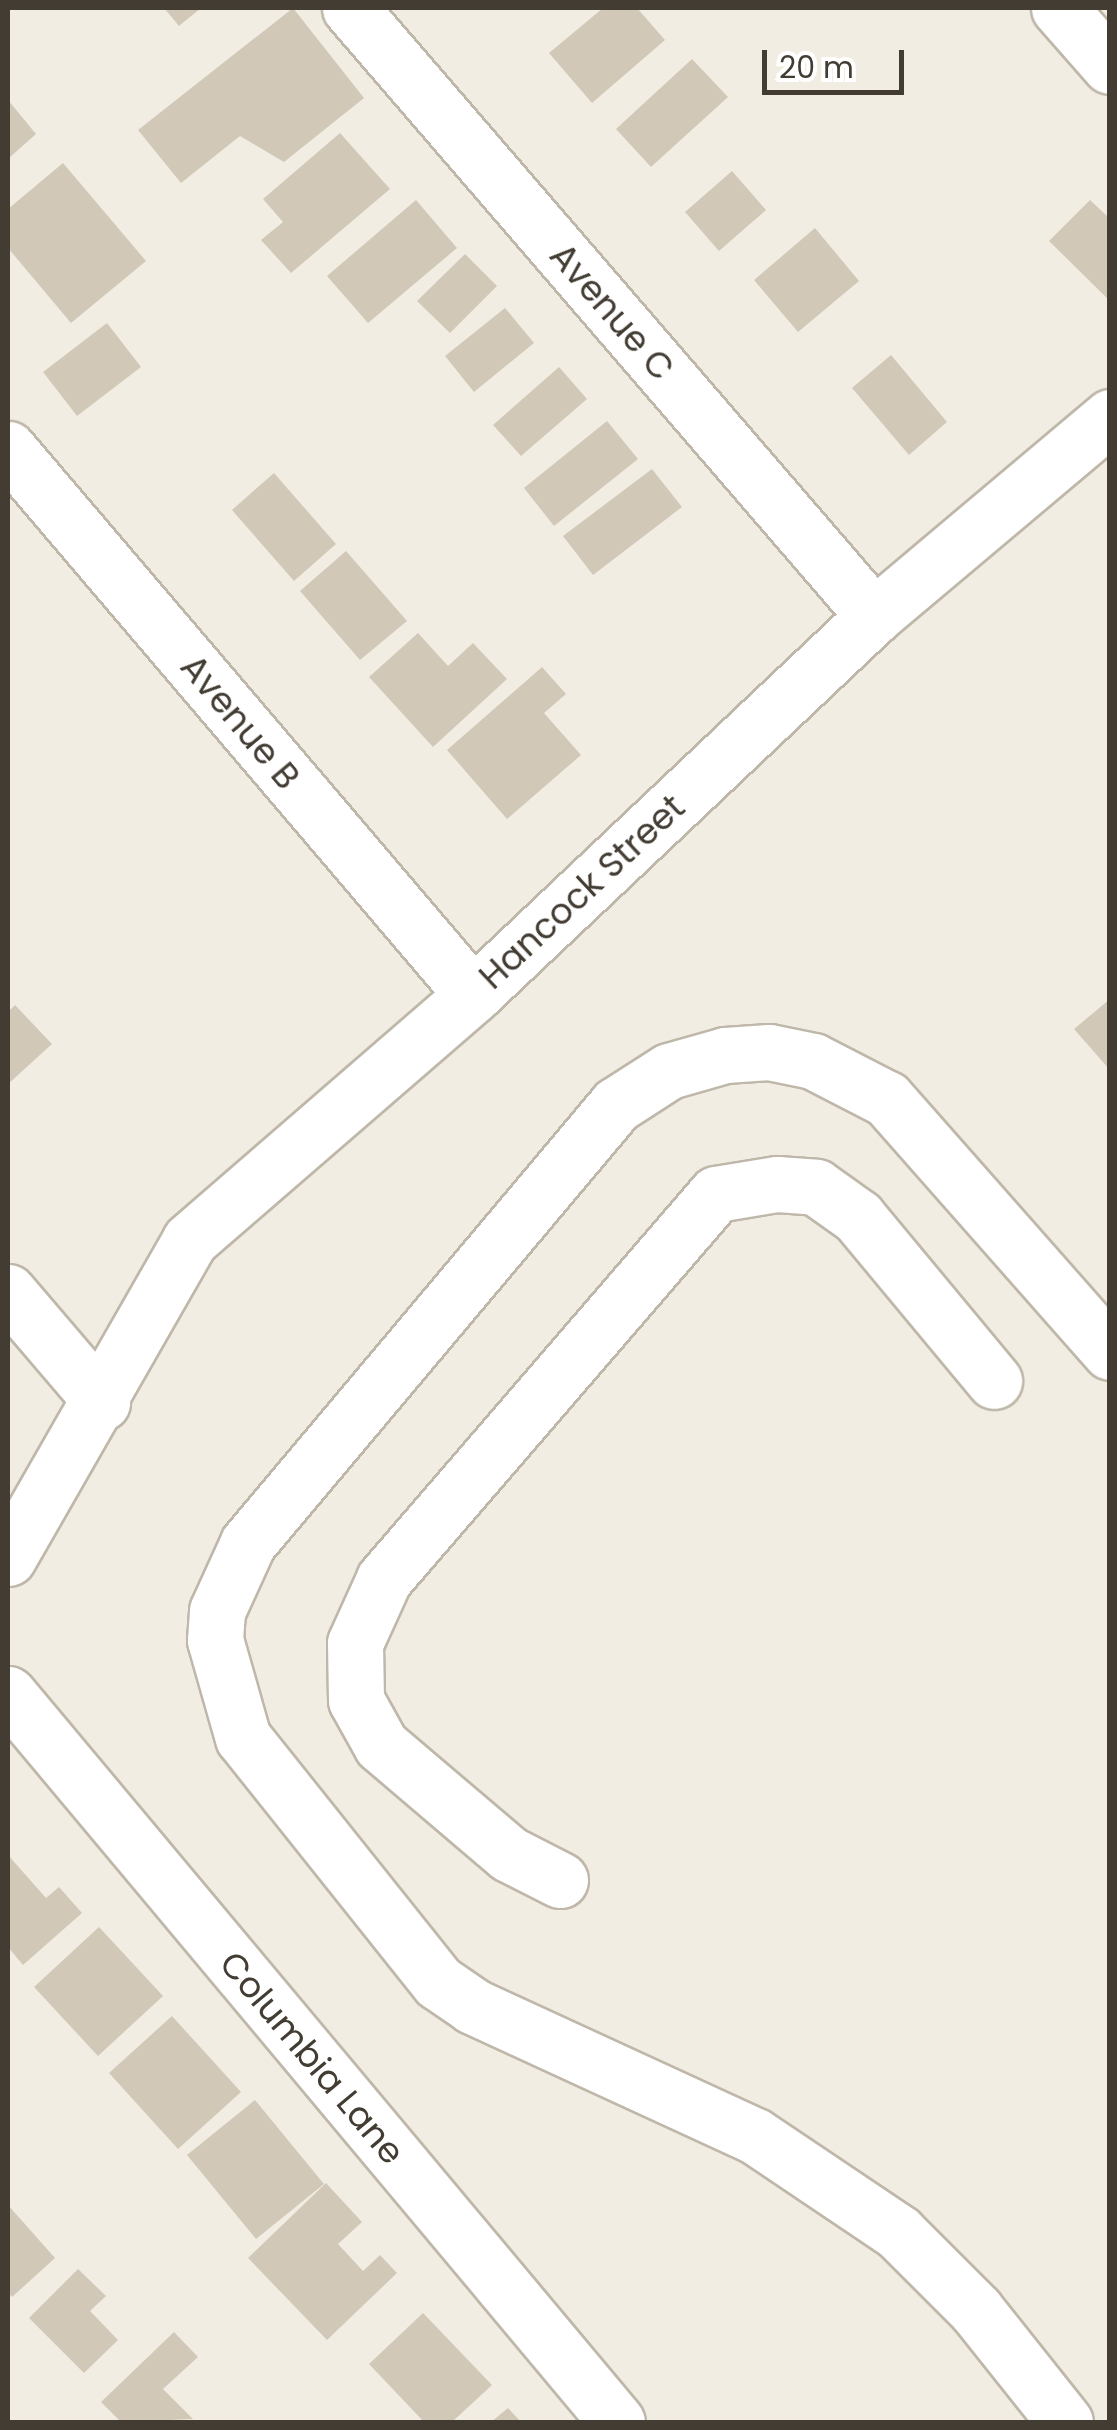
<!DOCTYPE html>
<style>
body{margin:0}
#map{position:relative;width:1117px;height:2430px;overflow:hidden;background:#f1ede3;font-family:Poppins,sans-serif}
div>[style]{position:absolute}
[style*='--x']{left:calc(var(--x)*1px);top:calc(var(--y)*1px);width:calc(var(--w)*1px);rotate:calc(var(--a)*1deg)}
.building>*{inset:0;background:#d2c8b8}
.roads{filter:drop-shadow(2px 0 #bfb7a9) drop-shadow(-2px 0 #bfb7a9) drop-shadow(0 2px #bfb7a9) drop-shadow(0 -2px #bfb7a9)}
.minor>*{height:55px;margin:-27.5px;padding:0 27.5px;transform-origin:27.5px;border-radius:27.5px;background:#fff}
span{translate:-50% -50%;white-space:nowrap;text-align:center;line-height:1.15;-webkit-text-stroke:8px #fff;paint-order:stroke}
.street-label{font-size:35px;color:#423c33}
.frame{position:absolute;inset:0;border:10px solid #423c33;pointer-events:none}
.scale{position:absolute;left:762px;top:50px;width:142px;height:45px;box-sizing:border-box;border:5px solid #423c33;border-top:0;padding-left:12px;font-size:30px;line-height:35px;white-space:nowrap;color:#423c33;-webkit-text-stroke:8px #fff;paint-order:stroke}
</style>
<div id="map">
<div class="building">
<div style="clip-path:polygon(164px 8px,201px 8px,179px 26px)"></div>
<div style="clip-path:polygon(293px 8px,364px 98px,284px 162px,240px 136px,181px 183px,138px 130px)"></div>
<div style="clip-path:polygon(603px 8px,637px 8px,665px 40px,592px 103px,549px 53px)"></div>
<div style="clip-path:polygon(692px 59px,728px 97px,651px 167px,616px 129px)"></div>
<div style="clip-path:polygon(8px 100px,36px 134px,8px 159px)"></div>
<div style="clip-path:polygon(340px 133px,390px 189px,291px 273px,261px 240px,283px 222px,263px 199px)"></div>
<div style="clip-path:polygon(63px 163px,146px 261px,71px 323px,8px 248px,8px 209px)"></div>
<div style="clip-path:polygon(732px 171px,766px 210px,719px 251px,685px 212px)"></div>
<div style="clip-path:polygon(416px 200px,457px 248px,368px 323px,327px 276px)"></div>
<div style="clip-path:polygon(1090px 200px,1110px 219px,1110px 301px,1049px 241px)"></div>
<div style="clip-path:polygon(815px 228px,859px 281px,798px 332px,754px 280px)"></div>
<div style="clip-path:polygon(465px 254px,497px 286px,450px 333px,417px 301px)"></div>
<div style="clip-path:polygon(505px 308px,534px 343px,474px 392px,445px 356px)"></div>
<div style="clip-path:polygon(107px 323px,141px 367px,77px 416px,43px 372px)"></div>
<div style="clip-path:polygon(891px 355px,947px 422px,909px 455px,852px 388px)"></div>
<div style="clip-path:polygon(559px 367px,587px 399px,521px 456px,493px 425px)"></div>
<div style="clip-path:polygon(607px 421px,638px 459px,554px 526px,524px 488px)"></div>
<div style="clip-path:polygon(652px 469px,682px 507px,593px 575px,563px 536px)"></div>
<div style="clip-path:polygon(274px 473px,336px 544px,294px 581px,232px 510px)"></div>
<div style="clip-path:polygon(346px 551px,407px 621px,360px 660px,300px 591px)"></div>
<div style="clip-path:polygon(418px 633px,448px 666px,473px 643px,507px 679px,433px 747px,369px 677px)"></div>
<div style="clip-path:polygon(542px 667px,566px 694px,544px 713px,581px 755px,507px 819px,447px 750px)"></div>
<div style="clip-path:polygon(1110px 999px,1110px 1070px,1074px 1029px)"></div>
<div style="clip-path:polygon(15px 1005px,52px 1044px,8px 1084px,8px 1012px)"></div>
<div style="clip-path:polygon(8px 1855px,46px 1898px,59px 1887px,82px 1913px,23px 1965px,8px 1947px)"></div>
<div style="clip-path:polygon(99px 1927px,163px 1996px,98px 2056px,34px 1987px)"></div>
<div style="clip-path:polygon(172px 2016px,241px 2092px,178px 2149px,109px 2073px)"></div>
<div style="clip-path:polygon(255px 2100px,324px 2184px,256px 2239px,187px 2155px)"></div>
<div style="clip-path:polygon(326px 2183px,362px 2222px,338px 2244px,363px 2271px,380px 2255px,397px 2273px,327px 2340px,248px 2258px)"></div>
<div style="clip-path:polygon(8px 2205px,55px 2258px,12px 2297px,8px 2292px)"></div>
<div style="clip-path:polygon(78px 2269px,106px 2296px,90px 2311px,118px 2340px,84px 2373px,29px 2318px)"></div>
<div style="clip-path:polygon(423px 2313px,492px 2385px,452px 2422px,424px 2422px,369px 2364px)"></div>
<div style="clip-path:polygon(174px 2332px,198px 2357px,163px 2389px,193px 2419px,121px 2422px,101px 2402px)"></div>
<div style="clip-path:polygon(508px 2408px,521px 2422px,491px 2422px)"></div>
</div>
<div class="roads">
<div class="minor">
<div style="--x:350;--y:8;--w:803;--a:49.24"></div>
<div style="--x:1059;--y:8;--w:77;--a:48.7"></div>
<div style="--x:8;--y:449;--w:717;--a:49.58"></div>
<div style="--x:8;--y:1292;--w:145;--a:49.5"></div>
<div style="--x:8;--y:1558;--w:366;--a:-60.2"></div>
<div style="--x:190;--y:1240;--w:374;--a:-40.9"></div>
<div style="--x:473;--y:995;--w:552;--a:-43.38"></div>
<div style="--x:874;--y:616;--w:309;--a:-40.1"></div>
<div style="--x:8;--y:1694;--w:949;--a:50.09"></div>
<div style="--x:560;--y:1880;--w:57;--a:-153"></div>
<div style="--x:509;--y:1854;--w:168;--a:-139.6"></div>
<div style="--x:381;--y:1745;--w:51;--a:-119.1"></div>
<div style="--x:356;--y:1700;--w:57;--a:-91"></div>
<div style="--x:355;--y:1643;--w:70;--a:-65.6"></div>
<div style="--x:384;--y:1579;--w:508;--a:-49.23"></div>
<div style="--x:716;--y:1194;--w:62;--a:-9.3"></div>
<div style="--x:777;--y:1184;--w:39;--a:4"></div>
<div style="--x:816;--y:1187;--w:52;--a:35.5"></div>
<div style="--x:858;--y:1217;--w:213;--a:50.3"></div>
<div style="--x:1065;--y:2422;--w:143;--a:-128.5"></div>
<div style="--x:976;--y:2310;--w:110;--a:-135"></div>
<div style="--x:898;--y:2232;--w:172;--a:-146.1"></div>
<div style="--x:755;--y:2136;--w:311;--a:-155.3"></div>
<div style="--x:473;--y:2006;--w:42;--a:-145.6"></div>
<div style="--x:438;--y:1982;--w:312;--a:-128.6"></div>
<div style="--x:243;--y:1738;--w:102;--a:-105.9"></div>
<div style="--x:215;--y:1640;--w:29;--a:-86"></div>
<div style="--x:217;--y:1611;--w:75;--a:-65.5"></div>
<div style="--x:248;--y:1543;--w:572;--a:-49.96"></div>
<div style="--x:616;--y:1105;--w:63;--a:-32.7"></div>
<div style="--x:669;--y:1071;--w:58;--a:-15.9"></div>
<div style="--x:725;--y:1055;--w:44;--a:-3.9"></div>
<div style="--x:769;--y:1052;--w:45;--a:11.6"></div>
<div style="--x:813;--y:1061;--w:83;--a:27.2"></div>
<div style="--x:887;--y:1099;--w:337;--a:48.6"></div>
</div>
</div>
<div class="street-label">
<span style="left:612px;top:312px;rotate:49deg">Avenue C</span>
<span style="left:240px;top:722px;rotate:50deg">Avenue B</span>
<span style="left:582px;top:892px;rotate:-43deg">Hancock Street</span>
<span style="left:312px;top:2058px;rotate:50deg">Columbia Lane</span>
</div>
<div class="frame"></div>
<div class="scale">20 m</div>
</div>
